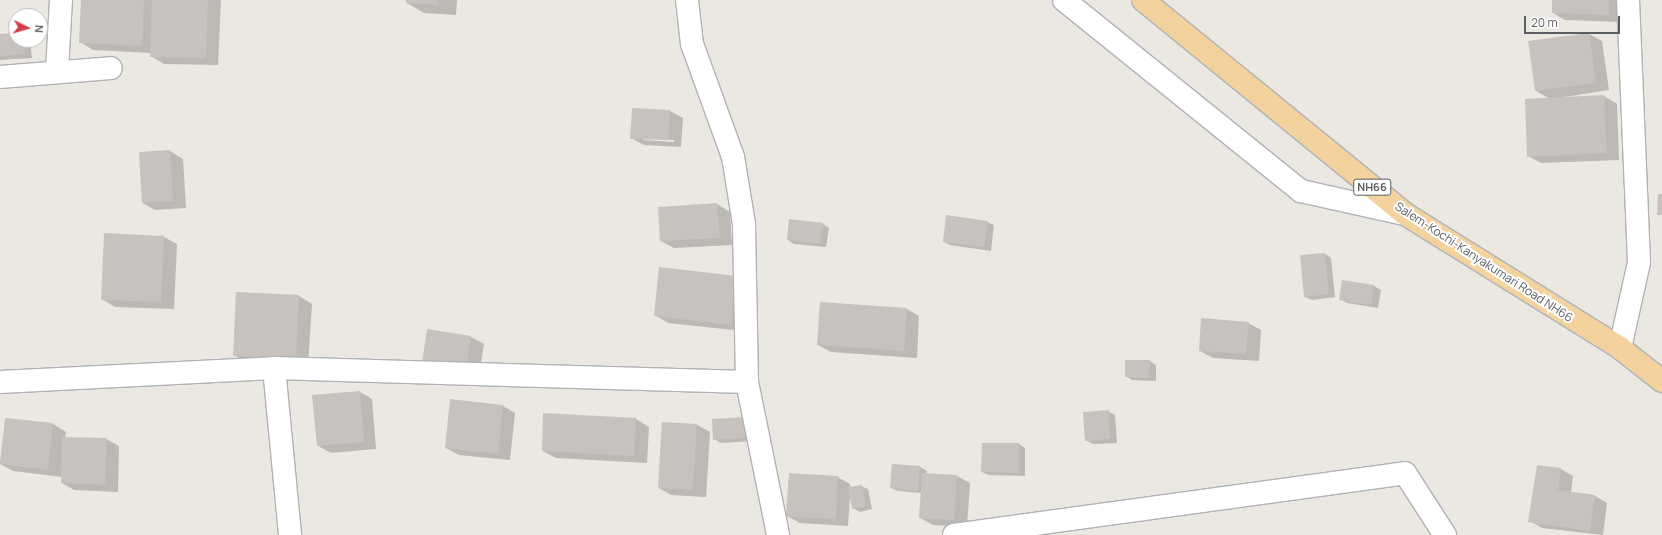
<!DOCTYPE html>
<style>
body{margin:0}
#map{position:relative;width:1662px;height:535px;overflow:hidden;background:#ebe7e1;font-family:Manrope,sans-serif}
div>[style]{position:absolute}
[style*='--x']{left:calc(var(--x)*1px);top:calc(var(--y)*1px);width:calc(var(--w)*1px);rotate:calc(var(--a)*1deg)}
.shadow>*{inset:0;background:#0003}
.building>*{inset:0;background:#c7c2be}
.roads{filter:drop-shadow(1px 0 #afb3b6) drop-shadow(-1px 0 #afb3b6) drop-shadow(0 1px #afb3b6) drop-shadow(0 -1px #afb3b6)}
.minor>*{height:22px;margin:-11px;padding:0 11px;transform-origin:11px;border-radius:11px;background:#fff}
.tertiary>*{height:22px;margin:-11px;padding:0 11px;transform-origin:11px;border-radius:11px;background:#fff}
.trunk>*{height:22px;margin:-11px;padding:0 11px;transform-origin:11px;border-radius:11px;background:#f4d29e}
span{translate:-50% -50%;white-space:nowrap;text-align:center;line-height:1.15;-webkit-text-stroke:4px #fff;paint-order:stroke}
.shield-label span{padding:1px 3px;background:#fff;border:1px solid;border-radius:3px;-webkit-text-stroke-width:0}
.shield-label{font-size:11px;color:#5a5e61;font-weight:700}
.street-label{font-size:12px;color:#5a5e61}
.north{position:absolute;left:8px;top:8px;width:40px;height:40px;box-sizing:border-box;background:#fff;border:1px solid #bdbfc0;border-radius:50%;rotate:95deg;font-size:11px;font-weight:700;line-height:16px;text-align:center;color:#5a5e61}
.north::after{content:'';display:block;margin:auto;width:14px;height:18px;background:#d63c4d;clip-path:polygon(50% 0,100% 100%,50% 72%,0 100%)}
.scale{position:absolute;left:1524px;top:16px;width:96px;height:18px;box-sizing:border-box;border:2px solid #5a5e61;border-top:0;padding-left:5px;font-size:12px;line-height:14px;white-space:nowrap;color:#5a5e61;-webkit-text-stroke:3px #fff;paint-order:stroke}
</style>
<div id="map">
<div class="shadow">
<div style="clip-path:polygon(82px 0,221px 0,218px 65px,164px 64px,151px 56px,151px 53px,93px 50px,80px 42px)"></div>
<div style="clip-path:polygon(407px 0,457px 0,456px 15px,424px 13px,407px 3px)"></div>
<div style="clip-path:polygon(1553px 0,1622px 0,1621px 22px,1565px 20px,1553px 13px)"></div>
<div style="clip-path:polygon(16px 34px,16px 40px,30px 40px,32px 58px,0 60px,0 35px)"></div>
<div style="clip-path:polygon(1589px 34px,1602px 41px,1609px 90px,1558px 98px,1604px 96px,1617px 104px,1619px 160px,1541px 163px,1528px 156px,1550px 99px,1536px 91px,1529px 42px)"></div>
<div style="clip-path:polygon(evenodd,633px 109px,670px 111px,683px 118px,681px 147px,644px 145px,631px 138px,633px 109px,643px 138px,674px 140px,674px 142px,643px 140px,643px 138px)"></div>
<div style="clip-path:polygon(170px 151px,183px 159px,186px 208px,155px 210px,143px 203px,140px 153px)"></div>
<div style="clip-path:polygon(717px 204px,730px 212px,732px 245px,674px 248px,661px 241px)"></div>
<div style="clip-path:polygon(987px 222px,994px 225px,991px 251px,950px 245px,944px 242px)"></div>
<div style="clip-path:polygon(823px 224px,829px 228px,826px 247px,794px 244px,788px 240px)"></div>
<div style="clip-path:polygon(164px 237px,177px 244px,174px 309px,115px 307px,102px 299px)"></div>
<div style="clip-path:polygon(1325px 254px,1331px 258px,1335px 297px,1312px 300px,1305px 297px)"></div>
<div style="clip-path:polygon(1343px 281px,1374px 286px,1381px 290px,1378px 308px,1347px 303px,1340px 299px)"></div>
<div style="clip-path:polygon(749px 284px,743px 331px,668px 323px,655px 315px)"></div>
<div style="clip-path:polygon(237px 293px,299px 296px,312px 304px,308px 366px,246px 363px,234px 355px)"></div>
<div style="clip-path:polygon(907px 309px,919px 316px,917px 358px,831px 352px,818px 345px)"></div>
<div style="clip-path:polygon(1248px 323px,1261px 330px,1259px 361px,1213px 358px,1200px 351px)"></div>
<div style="clip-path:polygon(428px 330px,471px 337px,484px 344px,479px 376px)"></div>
<div style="clip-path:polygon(1150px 361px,1156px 365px,1156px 381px,1132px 380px,1126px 376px)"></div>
<div style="clip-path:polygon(360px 392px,372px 399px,376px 449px,331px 453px,318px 446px)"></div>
<div style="clip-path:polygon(503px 406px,515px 413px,510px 460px,459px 455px,446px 448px)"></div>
<div style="clip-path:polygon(1108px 411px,1115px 415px,1117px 443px,1093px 444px,1086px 440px)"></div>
<div style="clip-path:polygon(544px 414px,636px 419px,649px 427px,647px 463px,556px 458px,543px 451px)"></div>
<div style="clip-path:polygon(745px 418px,753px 441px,721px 443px,714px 439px)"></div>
<div style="clip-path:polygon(6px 419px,53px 424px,66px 432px,65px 438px,106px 439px,119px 446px,118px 492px,74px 490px,62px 483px,62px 477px,13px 471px,0 464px)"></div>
<div style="clip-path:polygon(663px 423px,697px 425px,710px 432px,706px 497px,671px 495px,659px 488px)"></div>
<div style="clip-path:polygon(1019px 444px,1025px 448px,1025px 476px,989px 475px,982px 472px)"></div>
<div style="clip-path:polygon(893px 465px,920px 467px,927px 471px,926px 474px,957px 476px,970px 483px,967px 527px,933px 525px,920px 518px,922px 493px,898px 491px,891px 488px)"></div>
<div style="clip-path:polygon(1561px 469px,1573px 476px,1571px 493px,1595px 496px,1607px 503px,1603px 535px,1542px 528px,1530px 521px)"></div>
<div style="clip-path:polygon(837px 477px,850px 484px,850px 488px,861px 486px,868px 489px,872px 509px,860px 512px,853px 508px,850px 494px,848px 526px,800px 523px,787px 516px)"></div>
</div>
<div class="building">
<div style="clip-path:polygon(81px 0,144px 0,142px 46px,79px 43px)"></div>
<div style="clip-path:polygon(152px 0,208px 0,206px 58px,150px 57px)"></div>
<div style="clip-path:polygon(406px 0,439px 0,439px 5px,406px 3px)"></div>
<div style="clip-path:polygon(1552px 0,1609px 0,1609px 15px,1552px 13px)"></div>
<div style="clip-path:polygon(16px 33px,16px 40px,24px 40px,25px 54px,0 56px,0 34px)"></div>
<div style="clip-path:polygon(1589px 33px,1596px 83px,1535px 91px,1528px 41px)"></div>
<div style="clip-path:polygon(1604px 95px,1607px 153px,1527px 157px,1525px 99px)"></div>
<div style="clip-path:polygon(632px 108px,670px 110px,669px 140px,630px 139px)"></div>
<div style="clip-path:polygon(170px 150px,173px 201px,142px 203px,139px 152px)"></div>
<div style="clip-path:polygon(1658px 194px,1662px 194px,1662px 215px,1657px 215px)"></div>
<div style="clip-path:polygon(717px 203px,720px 238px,660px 241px,658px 207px)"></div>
<div style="clip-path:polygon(946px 215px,988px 221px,984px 247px,943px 242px)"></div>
<div style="clip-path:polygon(789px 219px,823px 223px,820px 244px,787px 240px)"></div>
<div style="clip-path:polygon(104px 233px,164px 236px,161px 302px,101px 300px)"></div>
<div style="clip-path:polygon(1325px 253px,1329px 294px,1304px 297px,1300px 255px)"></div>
<div style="clip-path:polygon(659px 267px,736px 276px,731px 325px,654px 316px)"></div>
<div style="clip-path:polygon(1342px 280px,1374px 285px,1371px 305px,1339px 300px)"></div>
<div style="clip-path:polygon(236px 292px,299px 295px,296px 359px,233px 356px)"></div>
<div style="clip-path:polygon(820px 302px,907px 308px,904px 351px,817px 345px)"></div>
<div style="clip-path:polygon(1201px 318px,1249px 322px,1246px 354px,1199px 351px)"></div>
<div style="clip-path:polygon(427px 329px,471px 336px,466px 370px,422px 363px)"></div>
<div style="clip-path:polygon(1125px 360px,1150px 360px,1149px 378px,1125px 377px)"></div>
<div style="clip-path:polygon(360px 391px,364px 442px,317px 446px,312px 395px)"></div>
<div style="clip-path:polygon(450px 399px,503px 405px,498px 454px,445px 448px)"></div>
<div style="clip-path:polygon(1109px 410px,1110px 439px,1085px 441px,1083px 412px)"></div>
<div style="clip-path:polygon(543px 413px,636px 418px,634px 456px,542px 451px)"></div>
<div style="clip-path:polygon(745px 417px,746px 438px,713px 440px,712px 419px)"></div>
<div style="clip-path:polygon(5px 418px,53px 423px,48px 470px,0 464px)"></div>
<div style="clip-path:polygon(662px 422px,697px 424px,693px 490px,658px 488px)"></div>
<div style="clip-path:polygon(62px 437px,107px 438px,105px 485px,61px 483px)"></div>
<div style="clip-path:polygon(982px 443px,1019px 443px,1019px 473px,981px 472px)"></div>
<div style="clip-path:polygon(892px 464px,920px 466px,918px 491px,890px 488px)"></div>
<div style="clip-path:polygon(1537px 465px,1561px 468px,1558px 490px,1595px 495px,1590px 531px,1528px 522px)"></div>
<div style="clip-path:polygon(789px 473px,838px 476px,836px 519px,786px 517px)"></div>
<div style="clip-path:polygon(922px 473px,957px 475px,954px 520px,919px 518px)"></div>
<div style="clip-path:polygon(862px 485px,866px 506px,852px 509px,848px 487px)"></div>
</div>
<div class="roads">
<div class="minor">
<div style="--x:57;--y:71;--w:71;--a:-86.8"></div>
<div style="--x:0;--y:77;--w:111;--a:-4.6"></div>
<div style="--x:1620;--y:348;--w:88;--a:-77.5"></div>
<div style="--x:1639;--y:262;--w:262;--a:-92.4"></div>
<div style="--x:274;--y:368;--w:168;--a:84.5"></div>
<div style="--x:0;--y:382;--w:274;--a:-2.9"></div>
<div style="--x:274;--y:368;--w:473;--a:1.7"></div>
<div style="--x:747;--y:382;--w:158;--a:-91.1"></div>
<div style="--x:744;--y:224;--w:68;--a:-99.3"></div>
<div style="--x:733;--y:157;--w:120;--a:-109.9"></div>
<div style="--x:692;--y:44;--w:44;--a:-96.5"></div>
<div style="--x:747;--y:382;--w:156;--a:78.5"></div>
<div style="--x:954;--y:535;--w:455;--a:-7.8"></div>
<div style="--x:1405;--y:473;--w:74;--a:57.2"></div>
</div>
<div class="tertiary">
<div style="--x:1064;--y:0;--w:304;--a:38.9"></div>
<div style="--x:1301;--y:191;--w:107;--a:12.5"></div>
</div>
<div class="trunk">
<div style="--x:1143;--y:0;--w:338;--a:39.2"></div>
<div style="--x:1405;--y:214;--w:253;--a:31.9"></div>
<div style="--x:1620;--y:348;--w:53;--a:38.2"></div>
</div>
</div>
<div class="shield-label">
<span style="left:1372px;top:187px">NH66</span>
</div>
<div class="street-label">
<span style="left:1484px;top:262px;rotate:33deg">Salem-Kochi-Kanyakumari Road NH66</span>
</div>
<div class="north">N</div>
<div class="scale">20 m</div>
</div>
